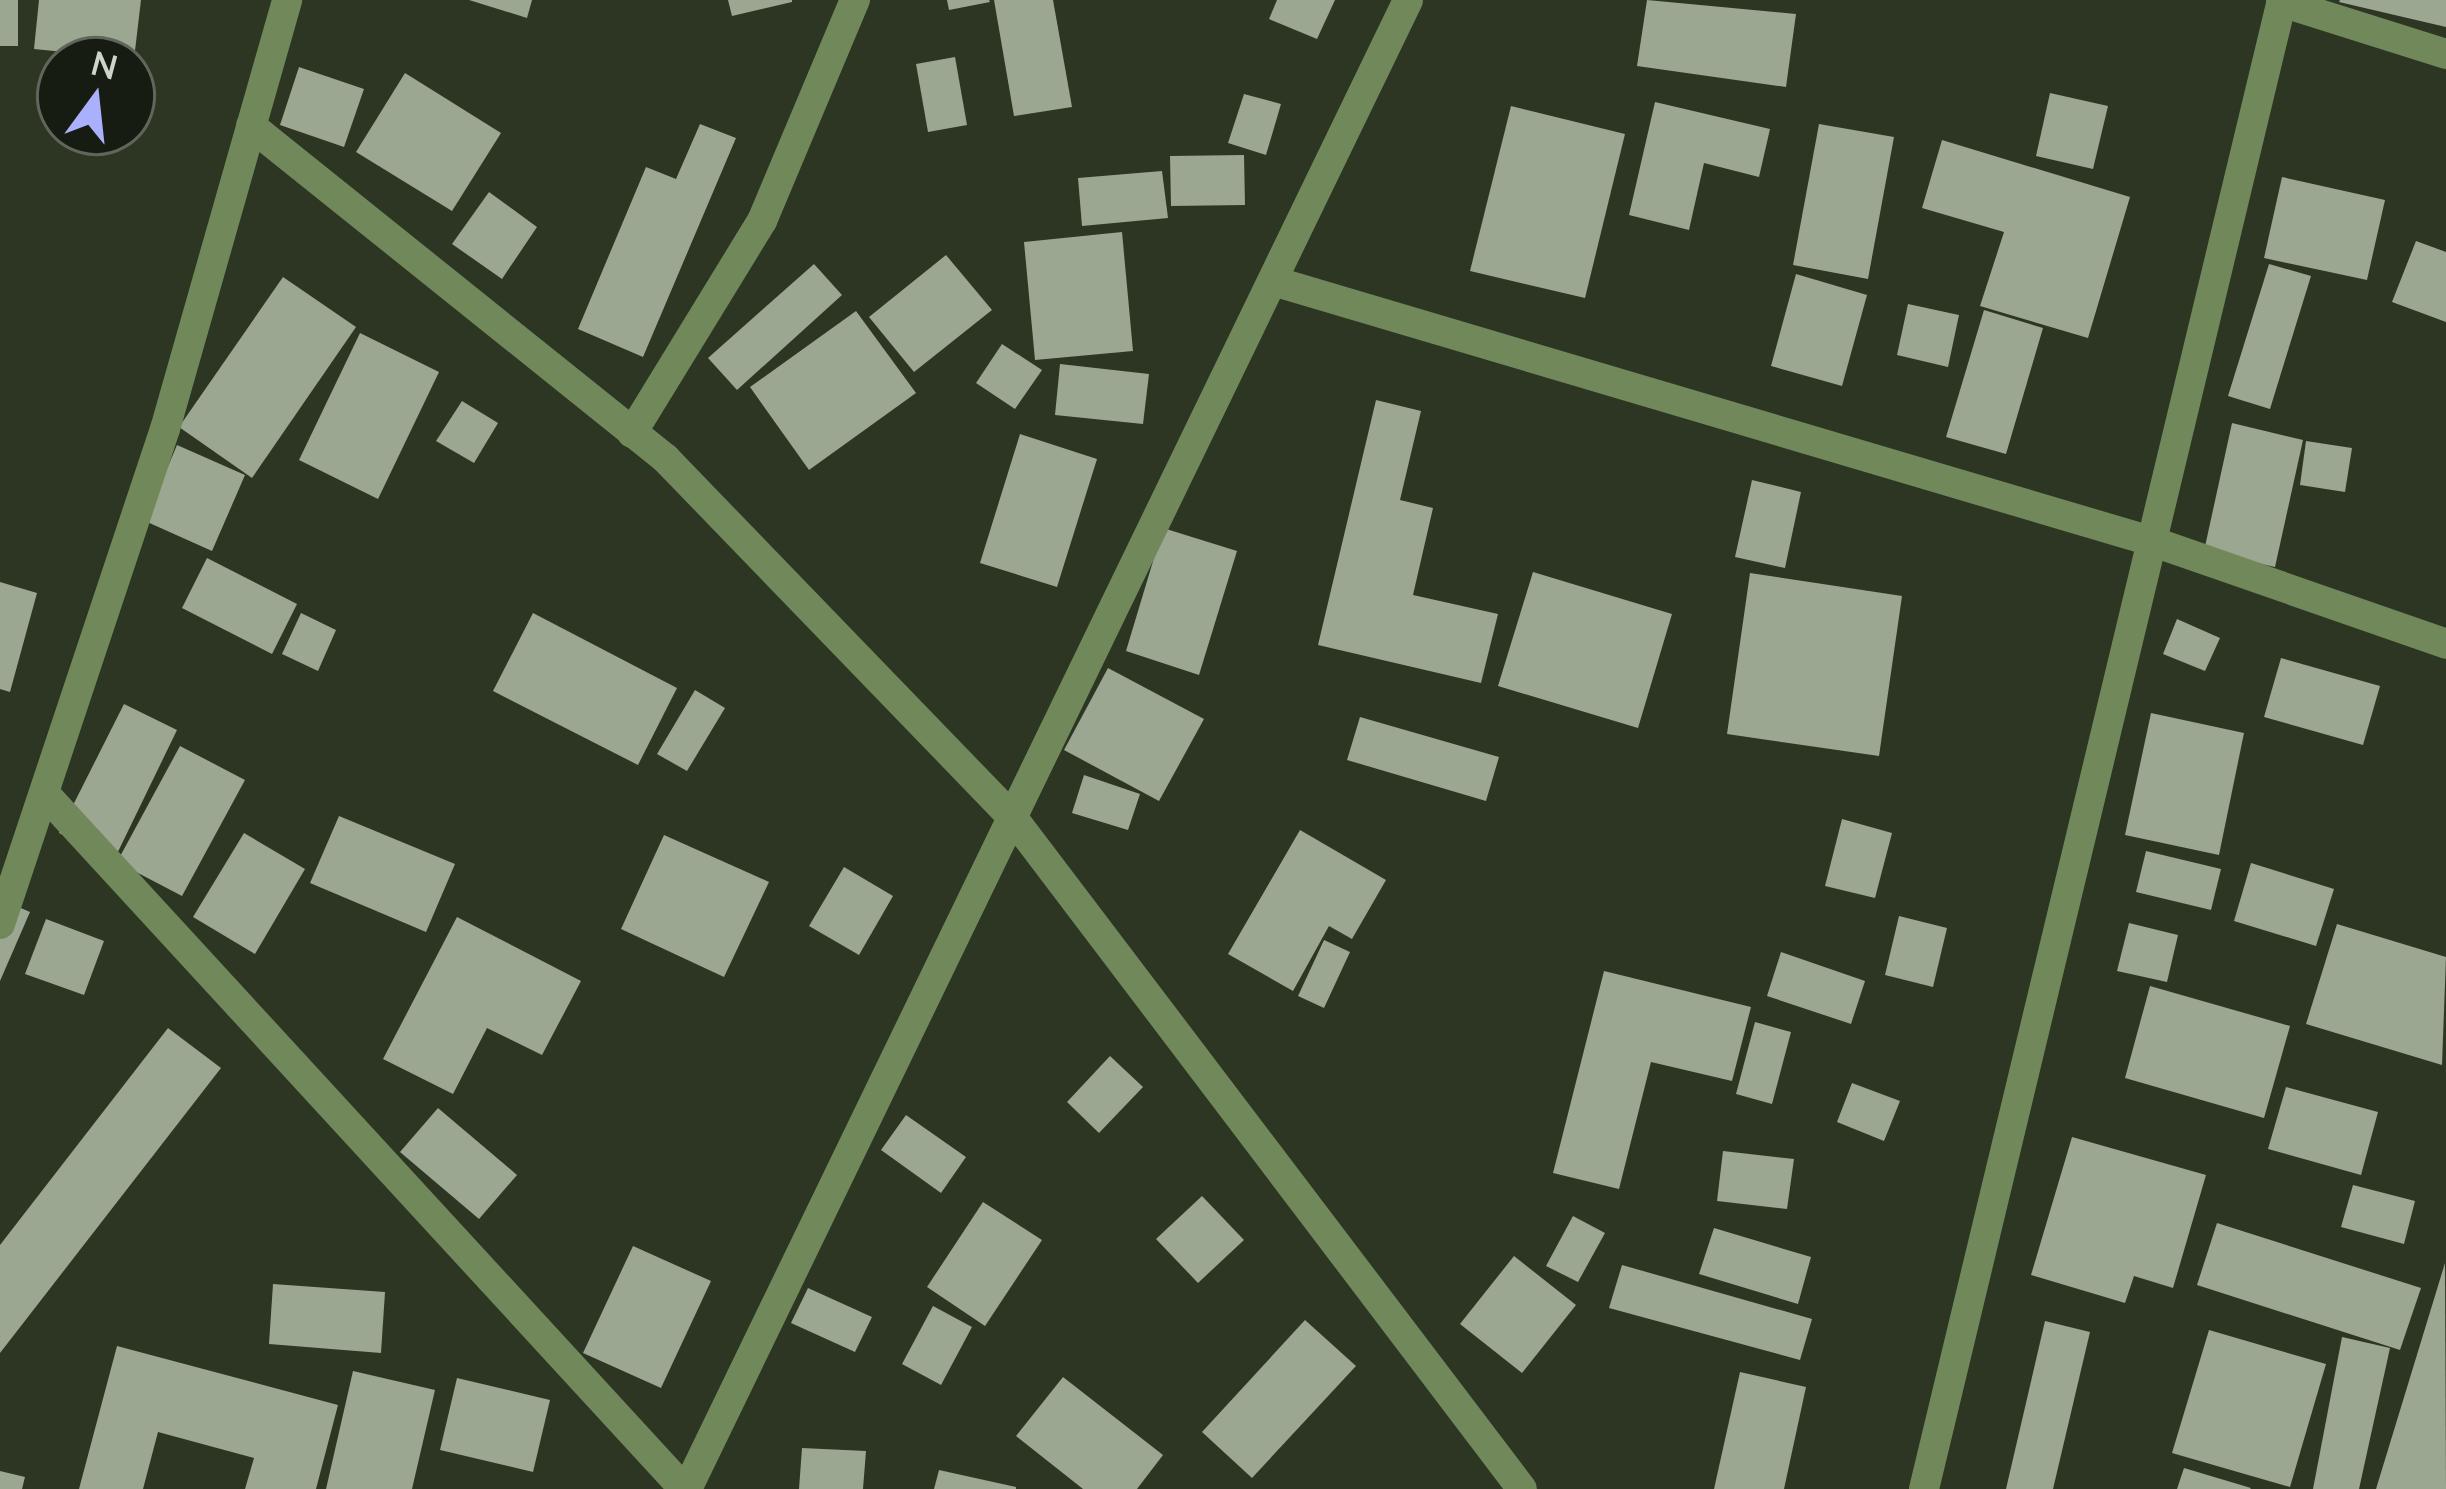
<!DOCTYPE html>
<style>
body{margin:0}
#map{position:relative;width:2446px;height:1489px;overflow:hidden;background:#2c3623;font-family:Lato,sans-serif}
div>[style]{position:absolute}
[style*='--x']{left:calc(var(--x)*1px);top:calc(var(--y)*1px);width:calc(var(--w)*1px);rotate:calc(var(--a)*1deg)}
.building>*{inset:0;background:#9ba790}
.minor>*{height:30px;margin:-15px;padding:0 15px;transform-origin:15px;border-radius:15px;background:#71885b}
span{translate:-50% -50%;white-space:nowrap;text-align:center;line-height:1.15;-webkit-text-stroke:12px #171c13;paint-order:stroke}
.north{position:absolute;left:36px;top:36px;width:120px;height:120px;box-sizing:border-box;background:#171c13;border:3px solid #60665b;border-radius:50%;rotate:15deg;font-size:33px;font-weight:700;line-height:48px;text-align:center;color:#cdd4c8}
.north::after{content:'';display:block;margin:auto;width:42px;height:54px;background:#aab0fb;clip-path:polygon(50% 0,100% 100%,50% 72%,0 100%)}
</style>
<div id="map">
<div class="building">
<div style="clip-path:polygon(0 0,18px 0,18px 46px,0 46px)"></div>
<div style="clip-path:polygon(39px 0,141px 0,134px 59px,34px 49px)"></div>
<div style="clip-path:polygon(469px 0,532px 0,527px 18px)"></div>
<div style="clip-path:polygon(728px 0,792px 0,792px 2px,732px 16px)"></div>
<div style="clip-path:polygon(947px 0,989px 0,990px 2px,949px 10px)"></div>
<div style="clip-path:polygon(994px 0,1053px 0,1072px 107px,1014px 116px)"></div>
<div style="clip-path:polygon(1277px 0,1335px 0,1317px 39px,1269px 19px)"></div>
<div style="clip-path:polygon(1647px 0,1796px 14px,1786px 87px,1637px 66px)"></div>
<div style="clip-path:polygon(2340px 0,2446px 0,2446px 27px,2339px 2px)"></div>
<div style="clip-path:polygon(955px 57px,967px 125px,928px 132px,916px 64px)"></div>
<div style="clip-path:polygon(299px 67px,364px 89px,344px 147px,280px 125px)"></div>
<div style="clip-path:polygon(405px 73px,501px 133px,452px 211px,356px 152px)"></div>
<div style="clip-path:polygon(2050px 93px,2108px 106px,2093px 169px,2036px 156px)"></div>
<div style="clip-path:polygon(1244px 94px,1281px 104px,1266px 155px,1228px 143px)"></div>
<div style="clip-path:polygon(1655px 102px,1770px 129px,1759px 177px,1704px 163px,1689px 230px,1629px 215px)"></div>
<div style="clip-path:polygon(1511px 106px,1625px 134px,1585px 298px,1470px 271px)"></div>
<div style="clip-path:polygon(700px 124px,736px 138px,643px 357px,578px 329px,646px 167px,676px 179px)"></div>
<div style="clip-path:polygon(1819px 124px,1894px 137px,1868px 279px,1793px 265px)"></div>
<div style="clip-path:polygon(1942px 140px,2130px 197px,2088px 338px,1980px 306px,2004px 232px,1922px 208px)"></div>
<div style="clip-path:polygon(1244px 155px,1245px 205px,1171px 206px,1170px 156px)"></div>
<div style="clip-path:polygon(1162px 171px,1168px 218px,1082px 226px,1078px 178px)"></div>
<div style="clip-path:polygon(2282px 177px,2385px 200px,2367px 280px,2264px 258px)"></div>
<div style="clip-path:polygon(489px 192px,537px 227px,502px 279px,452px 244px)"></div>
<div style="clip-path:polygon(1122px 232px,1133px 351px,1035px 360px,1024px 242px)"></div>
<div style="clip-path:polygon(2416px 241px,2446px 252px,2446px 322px,2392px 302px)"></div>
<div style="clip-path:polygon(946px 255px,992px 310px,914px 372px,869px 317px)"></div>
<div style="clip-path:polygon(814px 264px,842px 295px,737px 390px,708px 358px)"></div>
<div style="clip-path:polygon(2269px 264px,2311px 276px,2270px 409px,2228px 396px)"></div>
<div style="clip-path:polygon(1796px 274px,1867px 295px,1842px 386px,1771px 366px)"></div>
<div style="clip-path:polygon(283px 277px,356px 327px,252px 478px,179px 427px)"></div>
<div style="clip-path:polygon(1908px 304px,1959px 315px,1948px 367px,1897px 355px)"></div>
<div style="clip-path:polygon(1984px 310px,2043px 328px,2006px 454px,1946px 437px)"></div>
<div style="clip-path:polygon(856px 311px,916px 393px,809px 470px,750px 387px)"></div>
<div style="clip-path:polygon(360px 333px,439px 372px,378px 499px,299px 460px)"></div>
<div style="clip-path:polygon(1002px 344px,1042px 370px,1015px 409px,976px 383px)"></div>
<div style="clip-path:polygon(1060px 364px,1149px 374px,1143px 424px,1055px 415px)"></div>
<div style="clip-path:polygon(1376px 400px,1421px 411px,1400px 500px,1433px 508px,1413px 595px,1498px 614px,1481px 683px,1318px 645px)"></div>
<div style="clip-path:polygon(462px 401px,498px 423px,474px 463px,436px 441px)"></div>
<div style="clip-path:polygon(2232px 423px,2303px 440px,2275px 567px,2204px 551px)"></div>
<div style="clip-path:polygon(1020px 434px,1097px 459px,1057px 587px,980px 563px)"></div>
<div style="clip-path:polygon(2306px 441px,2352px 448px,2345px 492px,2300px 485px)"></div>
<div style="clip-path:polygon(177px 445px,245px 475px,212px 551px,145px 521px)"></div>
<div style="clip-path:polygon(1752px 480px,1801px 492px,1785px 568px,1735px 557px)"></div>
<div style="clip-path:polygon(1163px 528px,1237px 551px,1199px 675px,1126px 651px)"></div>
<div style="clip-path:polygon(207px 558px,297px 604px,272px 654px,182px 608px)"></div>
<div style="clip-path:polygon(1533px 572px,1672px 614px,1638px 728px,1498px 686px)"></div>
<div style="clip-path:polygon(1750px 573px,1902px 596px,1879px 756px,1727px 734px)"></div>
<div style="clip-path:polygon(0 582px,37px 593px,10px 692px,0 689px)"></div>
<div style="clip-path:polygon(301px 613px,336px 630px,318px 671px,282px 654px)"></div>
<div style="clip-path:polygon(533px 613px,677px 688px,638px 765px,493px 691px)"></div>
<div style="clip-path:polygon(2177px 619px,2220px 638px,2205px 671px,2163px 654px)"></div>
<div style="clip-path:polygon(2281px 658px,2380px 686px,2363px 745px,2264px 717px)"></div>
<div style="clip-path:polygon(1108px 668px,1204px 719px,1159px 801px,1064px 750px)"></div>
<div style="clip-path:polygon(695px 690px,725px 708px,687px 771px,657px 754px)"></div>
<div style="clip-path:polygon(124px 704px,177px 730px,114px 860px,59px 833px)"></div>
<div style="clip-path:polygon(2151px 713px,2244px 733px,2219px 855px,2125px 835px)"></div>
<div style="clip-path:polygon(1360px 717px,1499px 757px,1486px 801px,1347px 760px)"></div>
<div style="clip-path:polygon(180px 746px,245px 780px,182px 896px,117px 862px)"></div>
<div style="clip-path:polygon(1084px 775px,1140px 794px,1128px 830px,1072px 813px)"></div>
<div style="clip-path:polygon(339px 816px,455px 864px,426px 932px,310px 883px)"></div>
<div style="clip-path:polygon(1842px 819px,1892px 833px,1875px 898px,1825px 886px)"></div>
<div style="clip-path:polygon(1300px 830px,1386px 880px,1352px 939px,1329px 926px,1293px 991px,1228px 954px)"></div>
<div style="clip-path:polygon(244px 833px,305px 869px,255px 954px,193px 917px)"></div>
<div style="clip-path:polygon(664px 835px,769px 882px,724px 977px,621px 929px)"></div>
<div style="clip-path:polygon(2146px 851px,2221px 869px,2211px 910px,2136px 892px)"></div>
<div style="clip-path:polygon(2251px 863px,2334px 889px,2316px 946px,2234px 921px)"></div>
<div style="clip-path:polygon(844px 867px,893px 896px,859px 955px,809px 926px)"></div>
<div style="clip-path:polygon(0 899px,30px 912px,0 981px)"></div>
<div style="clip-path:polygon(1899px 916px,1947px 928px,1933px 987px,1885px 975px)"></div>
<div style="clip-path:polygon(457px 917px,581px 981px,542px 1055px,487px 1028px,453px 1094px,383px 1059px)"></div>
<div style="clip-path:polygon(46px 919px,104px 941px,84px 995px,25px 974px)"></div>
<div style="clip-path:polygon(2129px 923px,2178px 935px,2167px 982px,2117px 971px)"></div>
<div style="clip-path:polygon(2337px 924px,2446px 957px,2442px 1065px,2306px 1024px)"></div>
<div style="clip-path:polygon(1324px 940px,1350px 952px,1324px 1008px,1298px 996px)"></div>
<div style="clip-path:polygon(1781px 952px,1865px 981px,1851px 1024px,1767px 996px)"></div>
<div style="clip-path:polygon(1604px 971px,1751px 1007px,1732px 1081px,1651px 1062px,1619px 1189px,1553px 1173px)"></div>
<div style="clip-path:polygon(2150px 986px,2290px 1026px,2264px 1118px,2125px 1078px)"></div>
<div style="clip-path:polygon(1755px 1022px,1791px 1032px,1772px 1104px,1736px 1094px)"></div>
<div style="clip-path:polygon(168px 1028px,221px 1068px,0 1353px,0 1245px)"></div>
<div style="clip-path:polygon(1110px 1056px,1143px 1087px,1099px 1133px,1067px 1102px)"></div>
<div style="clip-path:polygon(1852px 1083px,1900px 1101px,1884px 1141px,1837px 1122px)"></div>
<div style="clip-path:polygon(2286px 1087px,2378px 1112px,2361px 1175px,2268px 1149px)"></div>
<div style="clip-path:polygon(438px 1108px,517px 1175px,479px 1219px,400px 1152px)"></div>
<div style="clip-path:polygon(906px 1115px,966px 1157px,941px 1193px,881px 1150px)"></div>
<div style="clip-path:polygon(2072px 1137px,2206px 1175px,2173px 1288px,2134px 1276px,2125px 1303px,2031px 1275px)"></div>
<div style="clip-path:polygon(1723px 1151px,1794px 1159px,1787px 1209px,1717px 1201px)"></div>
<div style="clip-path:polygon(2353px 1185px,2415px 1201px,2404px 1244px,2341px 1227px)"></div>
<div style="clip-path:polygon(1202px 1196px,1244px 1240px,1198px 1283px,1156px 1239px)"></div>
<div style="clip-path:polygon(983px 1202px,1042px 1240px,985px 1326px,927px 1287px)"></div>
<div style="clip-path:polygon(1573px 1216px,1605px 1233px,1578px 1282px,1546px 1266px)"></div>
<div style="clip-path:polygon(2217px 1223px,2421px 1288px,2400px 1350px,2197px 1285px)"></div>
<div style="clip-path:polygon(1714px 1228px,1811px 1257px,1798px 1304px,1699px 1274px)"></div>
<div style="clip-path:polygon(633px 1246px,711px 1281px,661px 1388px,583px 1353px)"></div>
<div style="clip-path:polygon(1514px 1256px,1576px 1305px,1522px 1373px,1460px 1324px)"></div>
<div style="clip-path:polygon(2445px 1263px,2446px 1489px,2376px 1489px)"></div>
<div style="clip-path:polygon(1622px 1265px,1812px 1319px,1800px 1360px,1609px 1308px)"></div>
<div style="clip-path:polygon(273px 1284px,385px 1292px,381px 1353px,269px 1344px)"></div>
<div style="clip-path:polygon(808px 1288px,872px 1317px,855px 1352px,791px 1323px)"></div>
<div style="clip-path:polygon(933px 1306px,972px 1327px,941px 1385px,902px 1364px)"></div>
<div style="clip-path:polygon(1305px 1320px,1356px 1366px,1252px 1478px,1202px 1432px)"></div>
<div style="clip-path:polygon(2045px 1321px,2090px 1332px,2053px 1489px,2006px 1489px)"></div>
<div style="clip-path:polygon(2209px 1330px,2326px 1364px,2290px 1487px,2172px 1453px)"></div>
<div style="clip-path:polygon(2342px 1337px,2390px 1348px,2359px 1489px,2313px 1489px)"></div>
<div style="clip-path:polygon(117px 1346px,338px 1405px,316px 1489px,245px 1489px,254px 1458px,158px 1432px,143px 1489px,79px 1489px)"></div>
<div style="clip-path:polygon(353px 1371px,435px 1390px,412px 1489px,326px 1489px)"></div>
<div style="clip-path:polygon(1740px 1372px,1806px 1387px,1784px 1489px,1714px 1489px)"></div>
<div style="clip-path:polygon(1063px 1377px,1163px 1455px,1137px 1489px,1083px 1489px,1016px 1436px)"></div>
<div style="clip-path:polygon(457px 1378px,550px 1400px,533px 1472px,440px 1450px)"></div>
<div style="clip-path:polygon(802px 1448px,866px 1451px,863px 1489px,799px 1489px)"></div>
<div style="clip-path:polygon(2184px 1468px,2251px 1488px,2250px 1489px,2177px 1489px)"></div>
<div style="clip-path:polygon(939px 1470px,1016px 1487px,1016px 1489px,934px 1489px)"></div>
<div style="clip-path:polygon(0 1471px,25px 1477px,22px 1489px,0 1489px)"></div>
</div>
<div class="minor">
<div style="--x:2281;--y:2;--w:173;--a:17.5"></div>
<div style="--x:251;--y:126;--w:531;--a:38.73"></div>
<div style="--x:665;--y:458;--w:501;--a:45.97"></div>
<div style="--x:1013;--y:818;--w:842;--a:52.82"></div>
<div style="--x:1273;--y:281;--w:916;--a:16.5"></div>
<div style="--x:2151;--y:541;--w:312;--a:19.2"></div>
<div style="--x:632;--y:433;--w:249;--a:-58.5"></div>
<div style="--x:762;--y:221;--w:240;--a:-67.2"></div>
<div style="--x:45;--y:794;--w:944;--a:47.4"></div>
<div style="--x:0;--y:924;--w:522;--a:-71.57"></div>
<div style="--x:165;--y:429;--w:446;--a:-74.1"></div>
<div style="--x:687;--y:1489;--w:1654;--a:-64.16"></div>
<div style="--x:1924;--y:1489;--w:1531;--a:-76.48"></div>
</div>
<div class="north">N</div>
</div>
